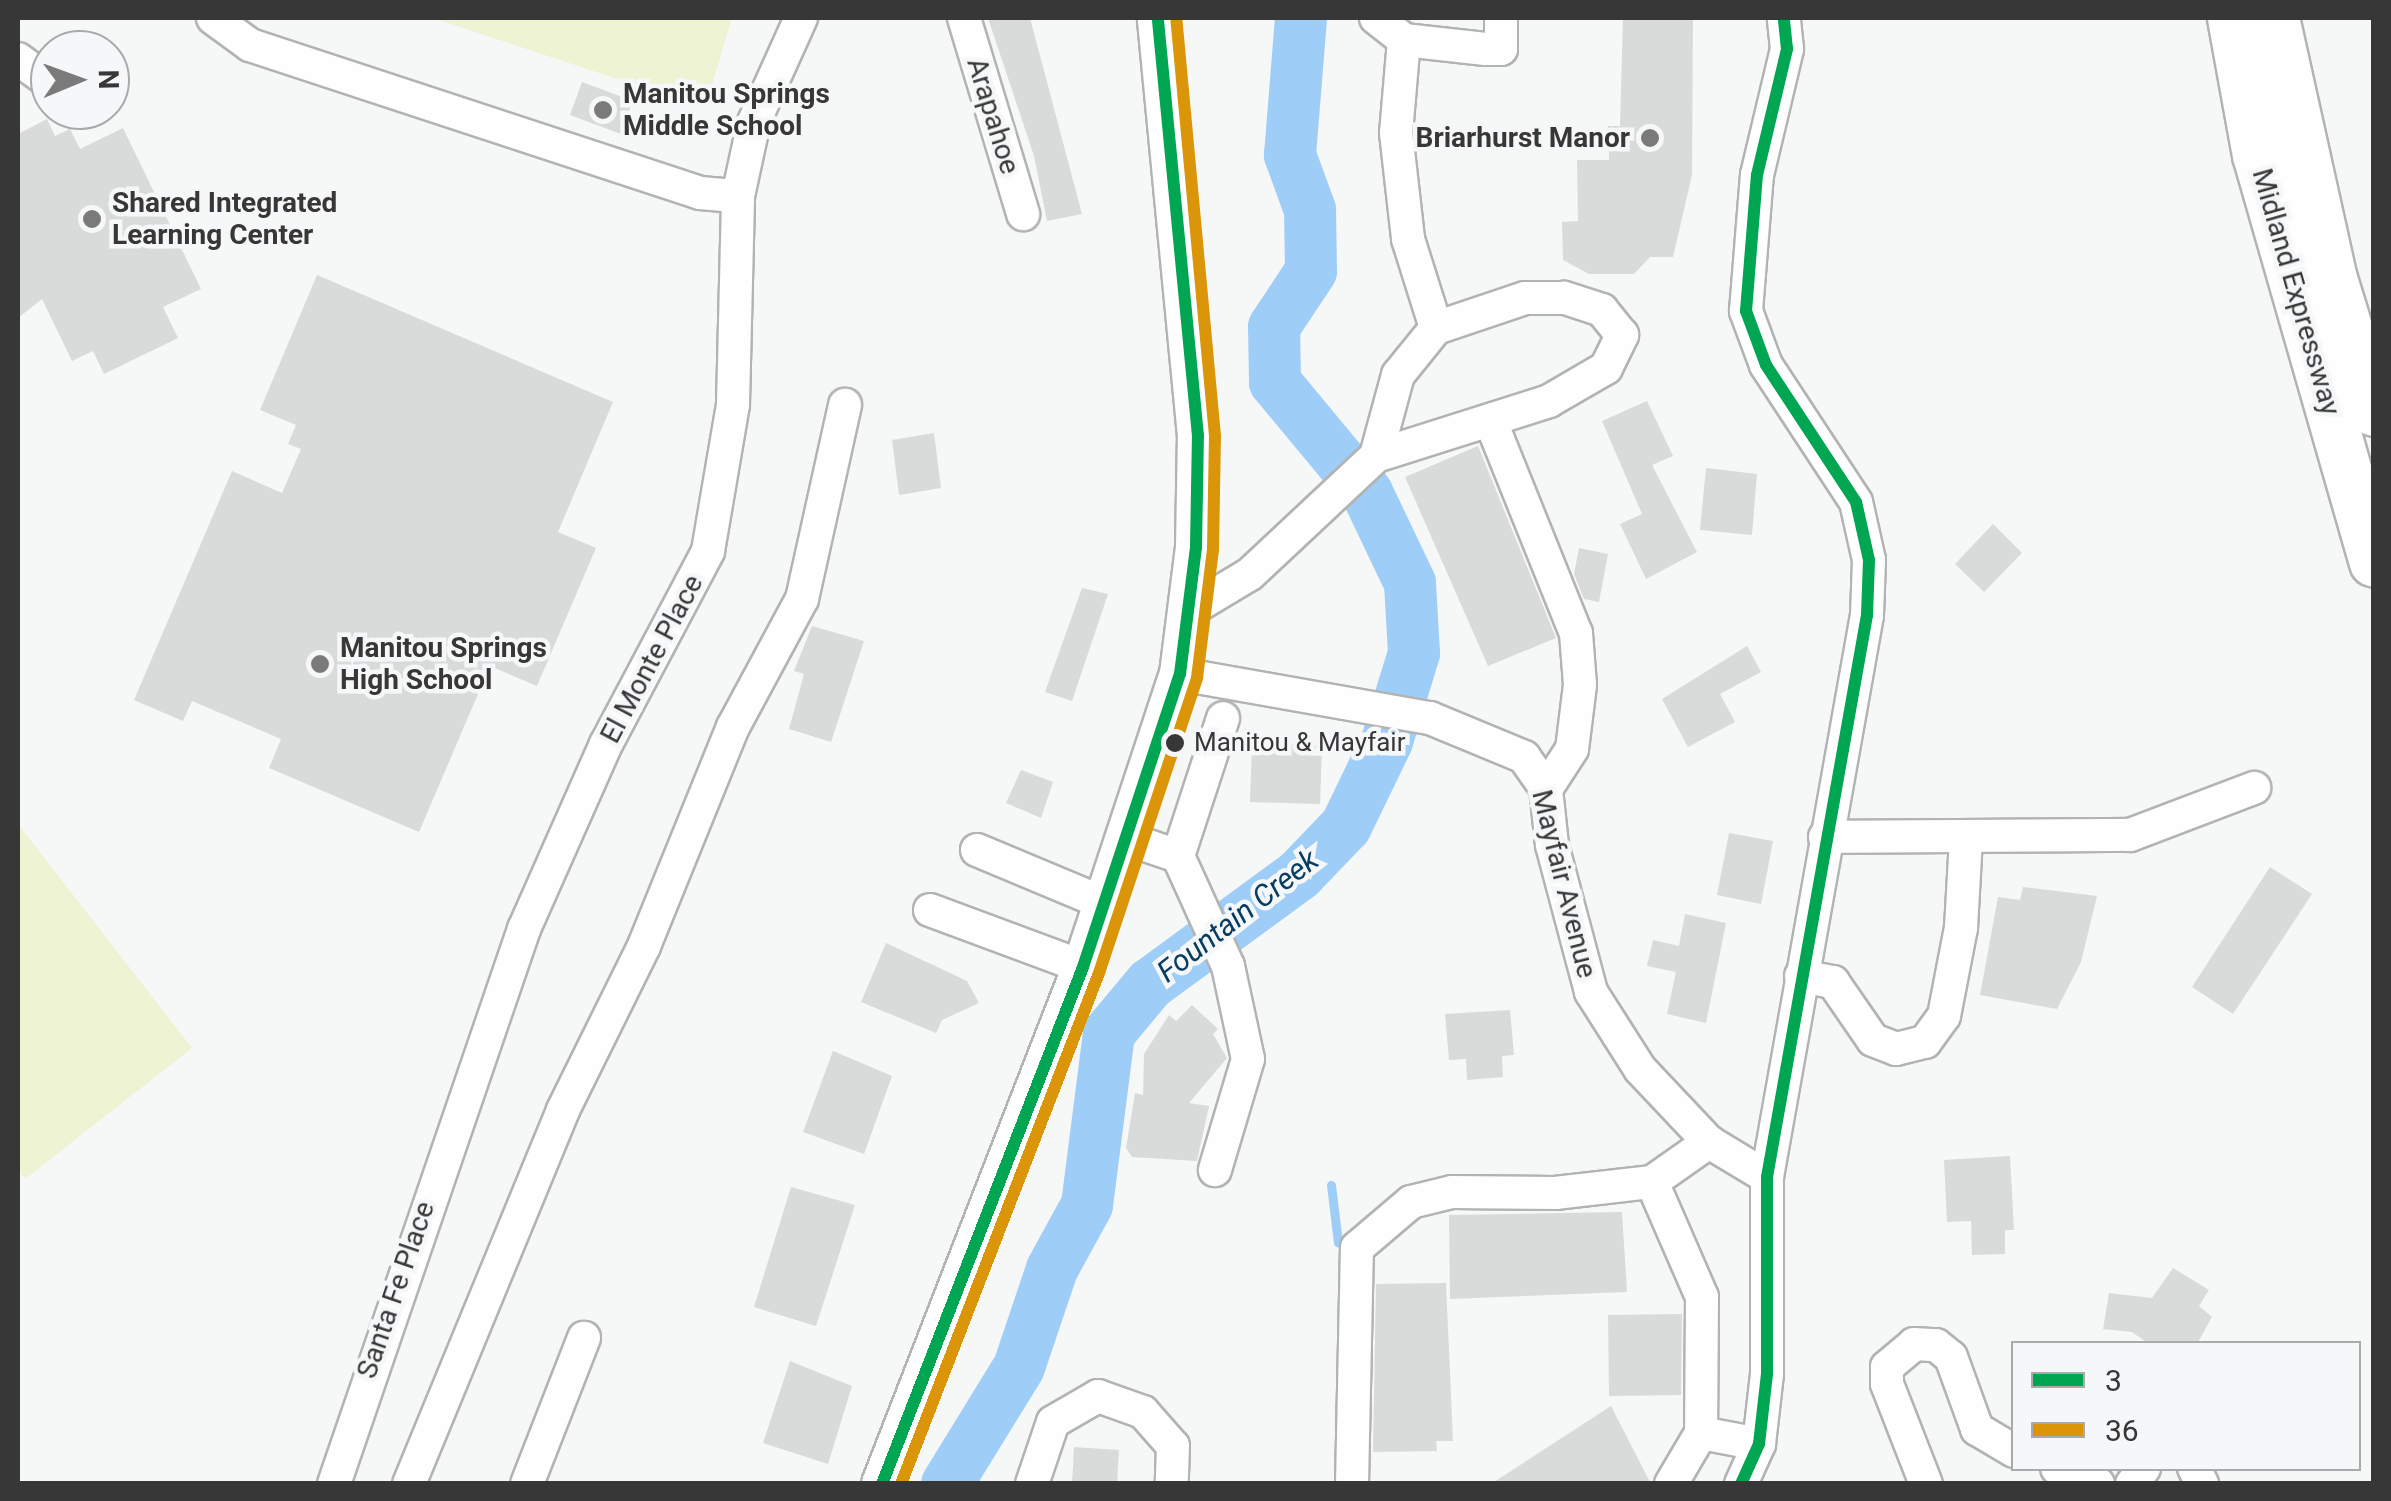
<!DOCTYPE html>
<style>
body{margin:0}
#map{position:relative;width:2391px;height:1501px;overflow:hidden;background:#f6f7f7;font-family:Roboto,sans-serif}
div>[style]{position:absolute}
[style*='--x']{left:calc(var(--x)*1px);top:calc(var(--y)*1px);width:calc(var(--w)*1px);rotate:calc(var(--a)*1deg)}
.green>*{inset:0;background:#edf3d3}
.stream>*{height:9px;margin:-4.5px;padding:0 4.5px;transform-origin:4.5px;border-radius:4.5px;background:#9ecef8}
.river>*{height:52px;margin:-26px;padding:0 26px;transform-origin:26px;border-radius:26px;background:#9ecef8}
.building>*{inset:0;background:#d9dada}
.roads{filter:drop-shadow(2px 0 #b2b3b3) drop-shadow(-2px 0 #b2b3b3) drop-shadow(0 2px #b2b3b3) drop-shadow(0 -2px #b2b3b3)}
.minor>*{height:32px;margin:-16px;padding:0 16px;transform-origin:16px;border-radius:16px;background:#fefefe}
.major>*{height:40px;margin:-20px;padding:0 20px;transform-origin:20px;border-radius:20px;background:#fefefe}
.highway>*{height:48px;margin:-24px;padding:0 24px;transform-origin:24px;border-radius:24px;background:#fefefe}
.bus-1>*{height:12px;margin:-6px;padding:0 6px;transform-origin:6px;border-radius:6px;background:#00a651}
.bus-2>*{height:12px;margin:-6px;padding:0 6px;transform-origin:6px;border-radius:6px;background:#da9508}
.dots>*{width:28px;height:28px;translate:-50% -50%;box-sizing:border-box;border:5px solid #f5f7f8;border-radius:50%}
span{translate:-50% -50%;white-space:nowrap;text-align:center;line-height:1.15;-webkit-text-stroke:9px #f5f7f8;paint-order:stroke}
.bus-label{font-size:26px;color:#373738}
.left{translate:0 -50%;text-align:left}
.poi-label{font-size:28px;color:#373738;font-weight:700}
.right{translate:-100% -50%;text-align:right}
.street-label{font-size:28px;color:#373738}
.water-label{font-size:30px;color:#063d63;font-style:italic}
.frame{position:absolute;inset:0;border:20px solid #373738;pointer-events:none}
.legend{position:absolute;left:2011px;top:1341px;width:350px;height:130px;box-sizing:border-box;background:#f5f7f8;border:2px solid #a9aaab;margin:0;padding:12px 18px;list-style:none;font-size:30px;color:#373738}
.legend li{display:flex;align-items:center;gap:20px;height:50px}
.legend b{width:50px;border:2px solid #a9aaab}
.north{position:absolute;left:30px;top:30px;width:100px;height:100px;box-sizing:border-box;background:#f5f7f8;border:2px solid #a9aaab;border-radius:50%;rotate:89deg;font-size:28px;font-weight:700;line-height:40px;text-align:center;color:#373738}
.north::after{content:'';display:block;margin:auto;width:35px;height:45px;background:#7a7a7b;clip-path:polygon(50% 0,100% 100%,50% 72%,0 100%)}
</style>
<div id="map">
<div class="green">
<div style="clip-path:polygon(433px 18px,732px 18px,705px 108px)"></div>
<div style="clip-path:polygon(18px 824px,192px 1048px,25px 1179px,18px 1170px)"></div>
</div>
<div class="stream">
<div style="--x:1331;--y:1185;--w:58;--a:83.1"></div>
</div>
<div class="river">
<div style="--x:947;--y:1484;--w:137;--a:-58.4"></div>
<div style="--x:1019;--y:1367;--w:103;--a:-71.4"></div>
<div style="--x:1052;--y:1269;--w:73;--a:-61.3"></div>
<div style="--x:1087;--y:1205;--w:173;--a:-82.7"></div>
<div style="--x:1109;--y:1033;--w:64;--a:-50.1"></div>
<div style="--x:1150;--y:984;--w:185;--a:-36.2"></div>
<div style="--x:1299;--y:875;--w:68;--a:-46.2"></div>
<div style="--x:1346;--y:826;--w:94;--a:-64.2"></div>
<div style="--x:1387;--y:741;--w:92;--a:-72.9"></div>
<div style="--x:1414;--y:653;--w:70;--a:-93.3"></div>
<div style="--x:1410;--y:583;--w:100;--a:-115.5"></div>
<div style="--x:1367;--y:493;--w:144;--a:-129.7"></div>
<div style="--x:1275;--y:382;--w:55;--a:-91"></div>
<div style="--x:1274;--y:327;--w:67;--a:-56.5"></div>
<div style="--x:1311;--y:271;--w:61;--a:-90.9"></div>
<div style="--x:1310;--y:210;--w:59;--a:-110"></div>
<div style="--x:1290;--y:155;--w:137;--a:-85.4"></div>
</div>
<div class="building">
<div style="clip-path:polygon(988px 18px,1030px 18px,1082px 214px,1047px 221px,1034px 156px)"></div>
<div style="clip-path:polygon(1623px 18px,1693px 18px,1692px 175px,1673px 257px,1650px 257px,1634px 274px,1589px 274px,1563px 260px,1562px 222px,1578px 221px,1577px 160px,1609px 160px,1608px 126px,1620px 126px)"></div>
<div style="clip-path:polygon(582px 82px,633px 101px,621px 134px,570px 115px)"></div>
<div style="clip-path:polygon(47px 119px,55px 136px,70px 129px,80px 149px,123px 128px,201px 289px,163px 307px,178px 338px,104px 374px,93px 351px,72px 361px,42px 299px,18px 318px,18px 134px)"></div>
<div style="clip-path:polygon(317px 275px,613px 402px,558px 532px,596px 548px,537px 686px,490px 666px,419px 832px,269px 768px,281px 739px,192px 701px,183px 721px,134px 700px,232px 471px,282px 493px,301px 449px,288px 444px,296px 425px,260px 410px)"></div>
<div style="clip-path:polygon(1647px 401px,1673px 456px,1652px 465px,1697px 552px,1646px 579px,1620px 524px,1642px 514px,1602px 421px)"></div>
<div style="clip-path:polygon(934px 433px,941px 488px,899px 495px,892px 440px)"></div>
<div style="clip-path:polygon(1478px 446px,1556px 638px,1488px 666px,1405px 477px)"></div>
<div style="clip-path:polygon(1706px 468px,1757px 474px,1752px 535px,1700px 530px)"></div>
<div style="clip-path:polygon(1993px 524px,2022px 553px,1984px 592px,1955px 564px)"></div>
<div style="clip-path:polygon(1579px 548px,1608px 554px,1599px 602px,1584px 599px,1574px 574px)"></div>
<div style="clip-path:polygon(1082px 588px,1108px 594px,1072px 701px,1045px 692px)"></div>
<div style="clip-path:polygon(812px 626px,864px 641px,831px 742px,789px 729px,804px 674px,794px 671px)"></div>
<div style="clip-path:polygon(1747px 646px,1761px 672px,1720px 694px,1735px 722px,1688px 747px,1662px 699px)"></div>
<div style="clip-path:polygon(1252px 741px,1322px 746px,1320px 804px,1250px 802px)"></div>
<div style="clip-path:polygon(1021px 770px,1053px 782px,1041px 818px,1006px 803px)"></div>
<div style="clip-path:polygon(1729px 833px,1773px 841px,1761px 904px,1717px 895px)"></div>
<div style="clip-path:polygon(2270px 867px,2312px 894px,2233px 1014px,2192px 987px)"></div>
<div style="clip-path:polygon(2023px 887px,2097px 896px,2081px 962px,2057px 1009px,1980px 995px,1998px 897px,2020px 900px)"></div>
<div style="clip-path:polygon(1685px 914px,1726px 923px,1706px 1023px,1667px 1014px,1676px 972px,1647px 966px,1653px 940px,1679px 946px)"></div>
<div style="clip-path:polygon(886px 943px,967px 981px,979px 1003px,942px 1020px,936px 1033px,861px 1002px)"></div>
<div style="clip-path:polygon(1192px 1005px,1218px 1029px,1213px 1034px,1227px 1058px,1189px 1103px,1209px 1106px,1197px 1161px,1132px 1157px,1126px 1148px,1135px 1093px,1143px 1095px,1144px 1054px,1169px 1015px,1176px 1021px)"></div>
<div style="clip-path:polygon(1510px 1010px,1514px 1055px,1502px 1056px,1503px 1077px,1467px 1080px,1466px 1059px,1449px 1060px,1445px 1014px)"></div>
<div style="clip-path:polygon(833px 1051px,892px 1076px,864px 1154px,803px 1132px)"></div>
<div style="clip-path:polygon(2010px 1156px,2014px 1230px,2005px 1230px,2005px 1254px,1972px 1255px,1971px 1221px,1947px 1222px,1944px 1160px)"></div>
<div style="clip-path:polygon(791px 1187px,855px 1205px,816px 1326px,754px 1307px)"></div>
<div style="clip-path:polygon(1622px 1212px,1627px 1292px,1450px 1299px,1449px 1215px)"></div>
<div style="clip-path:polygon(2173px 1268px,2209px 1290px,2199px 1306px,2212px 1317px,2197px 1344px,2149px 1344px,2132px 1332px,2103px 1329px,2109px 1293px,2152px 1298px)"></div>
<div style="clip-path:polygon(1446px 1283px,1453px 1441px,1436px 1441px,1437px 1451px,1373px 1452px,1376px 1284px)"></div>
<div style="clip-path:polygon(1682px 1314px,1681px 1395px,1609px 1396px,1608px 1315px)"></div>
<div style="clip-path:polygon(790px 1361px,852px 1386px,828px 1464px,763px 1443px)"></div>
<div style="clip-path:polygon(1611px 1406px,1651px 1484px,1491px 1484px)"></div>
<div style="clip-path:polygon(1074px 1447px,1119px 1450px,1117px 1484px,1072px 1484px)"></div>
</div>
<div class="roads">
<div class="minor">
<div style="--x:213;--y:18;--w:46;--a:36.1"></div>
<div style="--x:250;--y:45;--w:474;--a:18.2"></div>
<div style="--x:700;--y:193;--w:38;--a:5"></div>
<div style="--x:738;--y:196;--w:76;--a:-77.8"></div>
<div style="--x:754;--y:122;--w:114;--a:-65.7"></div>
<div style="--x:964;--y:18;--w:205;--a:73.2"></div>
<div style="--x:1376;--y:18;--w:36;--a:38"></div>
<div style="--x:1404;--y:40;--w:82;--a:6.3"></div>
<div style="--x:1486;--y:49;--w:15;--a:0"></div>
<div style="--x:1501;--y:49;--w:31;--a:-90"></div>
<div style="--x:1404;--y:40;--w:93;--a:94.9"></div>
<div style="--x:1396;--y:133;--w:107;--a:83.5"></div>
<div style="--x:1408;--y:239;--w:93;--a:72.5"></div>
<div style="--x:18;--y:59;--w:39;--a:36"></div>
<div style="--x:1491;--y:422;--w:227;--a:68.1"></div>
<div style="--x:1576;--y:633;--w:52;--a:85.6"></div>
<div style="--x:1580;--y:685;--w:64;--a:97.1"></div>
<div style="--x:1572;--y:749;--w:48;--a:123"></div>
<div style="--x:1190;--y:610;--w:70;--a:-31"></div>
<div style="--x:1250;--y:574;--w:173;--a:-43.1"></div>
<div style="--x:1376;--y:456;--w:182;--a:-17.6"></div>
<div style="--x:1549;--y:401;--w:66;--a:-30.1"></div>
<div style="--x:1606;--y:368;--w:37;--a:-64"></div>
<div style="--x:1622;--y:335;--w:32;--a:-129"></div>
<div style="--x:1602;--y:310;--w:40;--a:-162"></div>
<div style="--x:1564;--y:298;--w:39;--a:180"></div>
<div style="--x:1525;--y:298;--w:94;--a:161.4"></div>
<div style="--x:1436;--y:328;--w:60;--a:129"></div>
<div style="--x:1398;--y:375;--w:84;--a:105.2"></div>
<div style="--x:1180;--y:674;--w:254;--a:10"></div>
<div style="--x:1430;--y:718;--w:102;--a:22.5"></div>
<div style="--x:1524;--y:757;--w:39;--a:55"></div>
<div style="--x:1546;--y:789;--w:56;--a:83.9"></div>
<div style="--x:1552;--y:845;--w:152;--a:75.1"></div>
<div style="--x:1591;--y:992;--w:91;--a:57.5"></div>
<div style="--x:1640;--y:1069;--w:100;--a:46.6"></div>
<div style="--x:1709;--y:1142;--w:68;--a:31.1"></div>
<div style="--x:1825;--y:837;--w:305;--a:-0.4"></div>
<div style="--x:2130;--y:835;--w:133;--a:-20.8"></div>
<div style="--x:1125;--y:838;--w:56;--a:18.8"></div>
<div style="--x:1178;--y:856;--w:121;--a:65.6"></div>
<div style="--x:1228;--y:966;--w:95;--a:77.9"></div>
<div style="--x:1248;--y:1059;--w:116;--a:106.6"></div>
<div style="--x:977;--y:850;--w:138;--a:22.7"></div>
<div style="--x:1178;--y:856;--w:145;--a:-71.9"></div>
<div style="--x:930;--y:910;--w:163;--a:20.4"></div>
<div style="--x:1801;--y:976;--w:33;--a:11"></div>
<div style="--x:1833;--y:982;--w:70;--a:55.4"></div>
<div style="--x:1873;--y:1040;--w:25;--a:21"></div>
<div style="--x:1896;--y:1049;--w:30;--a:-14"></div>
<div style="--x:1925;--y:1042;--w:32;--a:-54"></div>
<div style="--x:1944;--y:1016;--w:90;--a:-79.1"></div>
<div style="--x:1961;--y:928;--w:89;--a:-86.8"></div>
<div style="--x:1652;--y:1182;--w:70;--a:-35.1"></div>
<div style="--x:1701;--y:1433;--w:59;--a:10.7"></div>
<div style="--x:2057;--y:1468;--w:44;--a:21.3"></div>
<div style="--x:2194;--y:1468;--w:18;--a:63"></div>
<div style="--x:334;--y:1484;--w:587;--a:-71.1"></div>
<div style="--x:524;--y:929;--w:202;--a:-66.1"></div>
<div style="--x:606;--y:744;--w:218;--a:-62.1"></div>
<div style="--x:708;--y:551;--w:149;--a:-80.3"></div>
<div style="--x:733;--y:404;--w:208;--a:-88.6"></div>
<div style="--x:409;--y:1484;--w:404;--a:-67.6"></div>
<div style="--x:563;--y:1110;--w:183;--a:-63.7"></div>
<div style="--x:644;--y:946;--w:236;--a:-67.9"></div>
<div style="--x:733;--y:727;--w:145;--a:-61.7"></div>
<div style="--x:802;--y:599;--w:199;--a:-77.5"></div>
<div style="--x:527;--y:1484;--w:157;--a:-68.7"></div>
<div style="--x:1032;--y:1484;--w:65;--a:-71.3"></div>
<div style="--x:1053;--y:1422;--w:52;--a:-30"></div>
<div style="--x:1098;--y:1396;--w:48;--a:19.6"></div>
<div style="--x:1143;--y:1412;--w:45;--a:48.6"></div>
<div style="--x:1173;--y:1446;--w:38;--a:92"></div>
<div style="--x:1352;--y:1484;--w:236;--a:-88.8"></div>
<div style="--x:1357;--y:1248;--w:71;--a:-40.4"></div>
<div style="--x:1411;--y:1202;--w:42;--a:-13.7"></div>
<div style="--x:1452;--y:1192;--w:103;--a:0.6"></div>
<div style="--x:1555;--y:1193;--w:98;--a:-6.5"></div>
<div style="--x:1652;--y:1182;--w:125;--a:66.5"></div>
<div style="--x:1702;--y:1297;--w:136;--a:90.4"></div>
<div style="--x:1701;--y:1433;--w:59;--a:120.5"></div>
<div style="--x:1741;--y:1484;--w:44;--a:-65.8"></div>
<div style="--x:1759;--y:1444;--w:70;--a:-83.5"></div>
<div style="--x:1767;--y:1374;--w:197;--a:-90"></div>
<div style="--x:1767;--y:1177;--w:571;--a:-79.91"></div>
<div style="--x:1867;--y:615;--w:55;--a:-87.9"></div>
<div style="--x:1869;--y:560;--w:59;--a:-102.6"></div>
<div style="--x:1856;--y:502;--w:164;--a:-123.3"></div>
<div style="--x:1766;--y:365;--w:58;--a:-110.3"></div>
<div style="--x:1746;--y:311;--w:136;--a:-85.4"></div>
<div style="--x:1757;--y:175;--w:130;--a:-76.6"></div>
<div style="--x:1787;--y:49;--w:31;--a:-96"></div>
<div style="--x:1926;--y:1484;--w:107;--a:-111.3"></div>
<div style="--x:1887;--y:1384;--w:17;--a:-90"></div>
<div style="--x:1887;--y:1367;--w:35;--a:-40"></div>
<div style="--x:1914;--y:1344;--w:22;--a:3"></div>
<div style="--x:1936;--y:1345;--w:19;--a:39"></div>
<div style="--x:1951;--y:1357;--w:77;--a:70.1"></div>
<div style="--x:1977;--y:1429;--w:43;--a:30.7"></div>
<div style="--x:2132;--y:1484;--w:20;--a:-53"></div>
</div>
<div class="major">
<div style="--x:882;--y:1484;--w:555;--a:-68.75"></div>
<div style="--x:1083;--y:967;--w:309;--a:-71.7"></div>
<div style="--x:1180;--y:674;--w:128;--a:-82.8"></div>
<div style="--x:1196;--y:547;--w:111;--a:-89"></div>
<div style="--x:1198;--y:436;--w:420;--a:-95.5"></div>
</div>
<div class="highway">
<div style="--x:2232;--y:18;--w:139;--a:79.7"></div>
<div style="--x:2257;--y:155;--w:424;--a:74"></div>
<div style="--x:2275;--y:18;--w:267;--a:77.5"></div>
<div style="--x:2333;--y:279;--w:139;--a:72.9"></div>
</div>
</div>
<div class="bus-1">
<div style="--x:882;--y:1484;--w:555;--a:-68.75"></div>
<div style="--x:1083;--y:967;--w:309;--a:-71.7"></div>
<div style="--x:1180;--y:674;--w:128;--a:-82.8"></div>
<div style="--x:1196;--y:547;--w:111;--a:-89"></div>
<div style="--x:1198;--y:436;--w:420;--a:-95.5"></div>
<div style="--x:1741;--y:1484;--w:44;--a:-65.8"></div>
<div style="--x:1759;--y:1444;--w:70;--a:-83.5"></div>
<div style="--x:1767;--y:1374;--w:197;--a:-90"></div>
<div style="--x:1767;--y:1177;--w:571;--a:-79.91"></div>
<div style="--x:1867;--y:615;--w:55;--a:-87.9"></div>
<div style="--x:1869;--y:560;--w:59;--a:-102.6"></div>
<div style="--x:1856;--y:502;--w:164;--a:-123.3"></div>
<div style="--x:1766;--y:365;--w:58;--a:-110.3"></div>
<div style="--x:1746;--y:311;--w:136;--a:-85.4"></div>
<div style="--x:1757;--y:175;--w:130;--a:-76.6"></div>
<div style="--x:1787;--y:49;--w:31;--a:-96"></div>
</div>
<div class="bus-2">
<div style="--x:901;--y:1484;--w:548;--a:-68.82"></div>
<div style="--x:1099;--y:973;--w:311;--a:-71.6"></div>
<div style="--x:1197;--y:678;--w:130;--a:-82.9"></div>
<div style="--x:1213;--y:549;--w:113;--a:-89"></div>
<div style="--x:1215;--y:436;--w:420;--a:-95.3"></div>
</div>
<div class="dots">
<div style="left:603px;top:110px;background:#7a7a7b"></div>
<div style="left:1650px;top:138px;background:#7a7a7b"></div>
<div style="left:92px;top:219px;background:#7a7a7b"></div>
<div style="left:320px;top:664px;background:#7a7a7b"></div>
<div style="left:1175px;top:743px;background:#373738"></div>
</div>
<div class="bus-label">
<span class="left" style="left:1194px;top:743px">Manitou &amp; Mayfair</span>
</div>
<div class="poi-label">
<span class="left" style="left:623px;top:110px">Manitou Springs<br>Middle School</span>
<span class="right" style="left:1630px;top:138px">Briarhurst Manor</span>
<span class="left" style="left:112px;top:219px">Shared Integrated<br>Learning Center</span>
<span class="left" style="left:340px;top:664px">Manitou Springs<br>High School</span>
</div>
<div class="street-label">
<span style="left:993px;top:116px;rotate:73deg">Arapahoe</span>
<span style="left:2296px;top:292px;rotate:74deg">Midland Expressway</span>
<span style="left:652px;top:659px;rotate:-62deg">El Monte Place</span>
<span style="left:1564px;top:884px;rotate:76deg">Mayfair Avenue</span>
<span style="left:396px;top:1290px;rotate:-71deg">Santa Fe Place</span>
</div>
<div class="water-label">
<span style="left:1238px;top:916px;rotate:-38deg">Fountain Creek</span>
</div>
<div class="frame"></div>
<ul class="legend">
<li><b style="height:12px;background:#00a651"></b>3</li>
<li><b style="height:12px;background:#da9508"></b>36</li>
</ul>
<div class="north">N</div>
</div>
